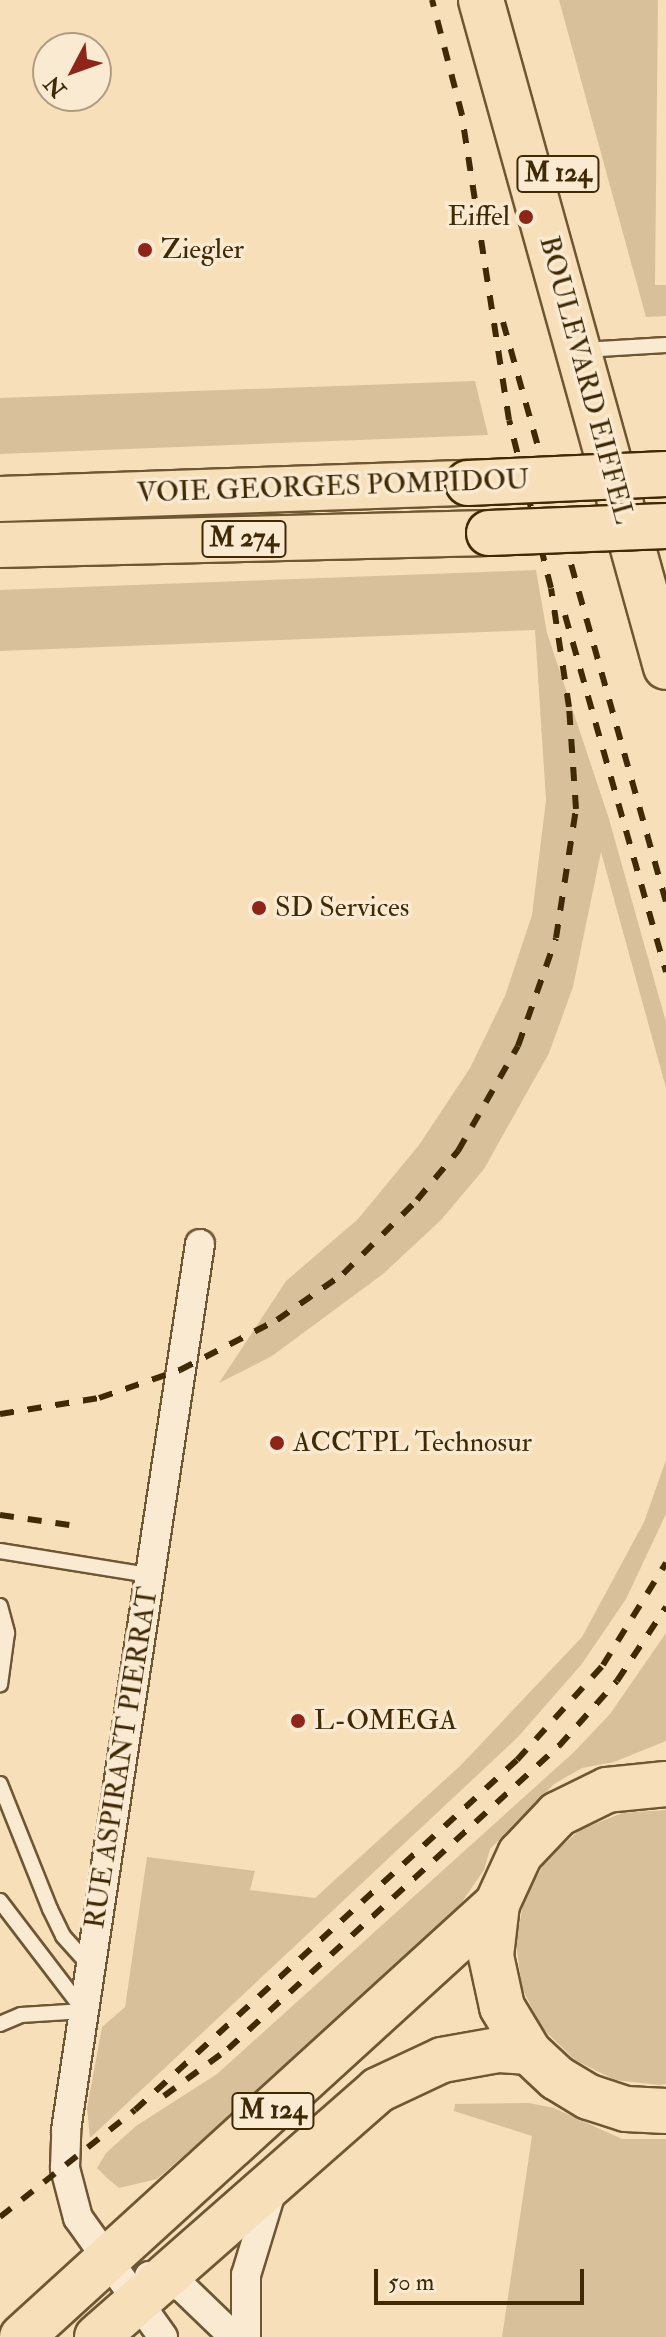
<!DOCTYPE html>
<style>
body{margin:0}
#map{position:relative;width:666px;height:2337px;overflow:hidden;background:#f7dfba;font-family:"IM FELL Double Pica",serif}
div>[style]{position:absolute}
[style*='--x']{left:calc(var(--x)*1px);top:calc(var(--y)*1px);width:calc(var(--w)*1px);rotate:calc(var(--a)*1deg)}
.green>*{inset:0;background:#d8c09b}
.roads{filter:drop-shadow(2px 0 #6e5732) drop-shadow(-2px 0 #6e5732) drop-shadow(0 2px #6e5732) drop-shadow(0 -2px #6e5732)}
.lane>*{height:14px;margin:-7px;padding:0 7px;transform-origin:7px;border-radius:7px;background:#faead2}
.street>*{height:28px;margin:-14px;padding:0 14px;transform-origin:14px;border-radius:14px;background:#faead2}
.primary>*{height:44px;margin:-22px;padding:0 22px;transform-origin:22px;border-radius:22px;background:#f7dfba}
.highway>*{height:44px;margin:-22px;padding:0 22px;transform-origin:22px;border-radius:22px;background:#f7dfba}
.rail>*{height:6px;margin-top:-3px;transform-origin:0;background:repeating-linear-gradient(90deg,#402a05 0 14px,transparent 0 28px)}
.bridges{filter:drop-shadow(2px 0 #402a05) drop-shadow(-2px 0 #402a05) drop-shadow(0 2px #402a05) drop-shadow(0 -2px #402a05)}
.highway-bridge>*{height:44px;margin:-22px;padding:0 22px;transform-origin:22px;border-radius:22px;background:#f7dfba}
.dots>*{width:22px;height:22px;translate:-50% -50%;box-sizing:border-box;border:4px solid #faead2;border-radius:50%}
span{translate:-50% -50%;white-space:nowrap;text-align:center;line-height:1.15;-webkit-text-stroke:7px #faead2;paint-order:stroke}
.shield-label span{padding:2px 6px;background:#faead2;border:2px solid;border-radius:6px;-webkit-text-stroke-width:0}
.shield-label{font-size:26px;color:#402a05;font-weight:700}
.poi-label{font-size:28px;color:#402a05}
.right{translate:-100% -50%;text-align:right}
.left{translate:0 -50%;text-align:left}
.street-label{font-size:28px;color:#402a05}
.north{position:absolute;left:32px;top:32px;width:80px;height:80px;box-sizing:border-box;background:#faead2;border:2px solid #b09d80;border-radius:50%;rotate:229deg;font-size:22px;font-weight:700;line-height:32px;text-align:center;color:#402a05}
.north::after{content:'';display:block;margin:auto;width:28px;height:36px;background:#8f2418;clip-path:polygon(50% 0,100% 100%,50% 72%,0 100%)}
.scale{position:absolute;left:374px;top:2269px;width:210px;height:36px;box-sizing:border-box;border:4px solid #402a05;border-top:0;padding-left:10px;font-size:24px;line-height:28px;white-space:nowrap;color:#402a05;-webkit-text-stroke:6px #faead2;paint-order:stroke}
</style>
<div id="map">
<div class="green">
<div style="clip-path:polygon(559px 0,658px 0,655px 285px,666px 285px,666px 316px,646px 317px)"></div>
<div style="clip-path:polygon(475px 381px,488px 435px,0 454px,0 398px)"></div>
<div style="clip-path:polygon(536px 570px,547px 633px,609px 819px,666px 1022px,666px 1088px,601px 852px,573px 987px,549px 1053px,484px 1169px,441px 1220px,383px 1274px,272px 1356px,219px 1383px,286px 1281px,358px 1219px,419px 1145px,470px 1068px,505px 996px,532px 915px,546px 800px,535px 630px,0 651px,0 590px)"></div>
<div style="clip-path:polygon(666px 1460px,666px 1514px,626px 1599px,581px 1665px,517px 1738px,90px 2138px,87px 2108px,102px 2027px,125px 2007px,147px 1857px,255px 1871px,250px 1890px,315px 1898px,460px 1766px,582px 1637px,644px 1522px)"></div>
<div style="clip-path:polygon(666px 1633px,666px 1741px,614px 1762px,582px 1768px,554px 1784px,490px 1849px,484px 1870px,453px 1915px,343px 2017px,157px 2179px,119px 2188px,107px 2178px,97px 2168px,106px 2153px,136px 2126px,217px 2074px,574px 1752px,610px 1714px)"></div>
<div style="clip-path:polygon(666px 1810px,666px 2084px,660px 2085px,615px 2080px,575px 2060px,542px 2028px,522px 1988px,516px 1943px,524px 1899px,546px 1860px,580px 1830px,622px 1813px)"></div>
<div style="clip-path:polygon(529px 2103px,554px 2108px,622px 2139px,666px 2139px,666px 2337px,502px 2337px,532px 2136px,454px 2111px,455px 2104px)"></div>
</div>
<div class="roads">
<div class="lane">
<div style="--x:583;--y:350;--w:83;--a:-3.4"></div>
<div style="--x:0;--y:1551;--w:151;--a:9.2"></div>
<div style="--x:0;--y:1606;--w:28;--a:75"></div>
<div style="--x:7;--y:1633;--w:52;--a:97.7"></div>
<div style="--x:0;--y:1784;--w:135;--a:68.2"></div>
<div style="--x:50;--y:1909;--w:30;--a:64"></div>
<div style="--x:63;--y:1936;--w:40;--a:48"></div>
<div style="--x:0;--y:1901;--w:138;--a:52.6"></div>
<div style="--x:84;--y:2011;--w:63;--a:176.4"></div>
<div style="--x:21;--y:2015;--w:23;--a:157"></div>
</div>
<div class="street">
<div style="--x:149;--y:2276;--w:36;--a:19"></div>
<div style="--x:183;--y:2288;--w:71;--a:43.9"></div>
<div style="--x:163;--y:2337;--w:146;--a:-125.5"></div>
<div style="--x:78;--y:2218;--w:52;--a:-104.6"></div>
<div style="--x:65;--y:2168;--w:38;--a:-88"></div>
<div style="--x:66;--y:2130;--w:896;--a:-81.4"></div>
<div style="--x:246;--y:2337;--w:62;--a:-90"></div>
<div style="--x:246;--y:2275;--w:93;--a:-73.1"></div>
</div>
<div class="primary">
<div style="--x:481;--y:0;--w:692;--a:74.5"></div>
<div style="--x:666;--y:1784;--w:59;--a:174.2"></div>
<div style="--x:607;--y:1790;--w:55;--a:153.9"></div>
<div style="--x:558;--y:1814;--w:55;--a:133.5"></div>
<div style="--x:520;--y:1854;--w:55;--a:114.7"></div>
<div style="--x:497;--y:1904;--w:52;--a:96.6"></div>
<div style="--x:491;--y:1956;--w:52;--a:77.8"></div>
<div style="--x:502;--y:2007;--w:52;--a:59"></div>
<div style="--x:529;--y:2052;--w:38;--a:43"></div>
<div style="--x:557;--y:2078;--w:37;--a:31"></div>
<div style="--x:589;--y:2097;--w:39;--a:18"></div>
<div style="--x:626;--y:2109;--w:40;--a:2.9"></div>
<div style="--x:22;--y:2337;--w:643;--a:-42.35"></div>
<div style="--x:97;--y:2337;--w:374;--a:-41.3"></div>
<div style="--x:378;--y:2090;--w:71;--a:-25.1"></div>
<div style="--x:442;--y:2060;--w:57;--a:-10.1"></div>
<div style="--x:498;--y:2050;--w:31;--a:4"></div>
</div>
<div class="highway">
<div style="--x:0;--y:499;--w:468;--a:-2"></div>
<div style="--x:0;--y:545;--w:489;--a:-1.4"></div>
</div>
</div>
<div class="rail">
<div style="--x:503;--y:322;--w:602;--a:74.3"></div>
<div style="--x:565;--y:615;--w:371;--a:74.2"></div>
<div style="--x:0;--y:1414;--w:100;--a:-9.2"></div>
<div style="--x:99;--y:1398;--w:86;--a:-19.1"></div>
<div style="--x:180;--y:1370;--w:109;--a:-27.3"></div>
<div style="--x:277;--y:1320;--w:80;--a:-34.9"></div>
<div style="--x:343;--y:1274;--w:105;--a:-45"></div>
<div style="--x:417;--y:1200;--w:64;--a:-50.1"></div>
<div style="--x:458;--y:1151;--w:121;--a:-60.3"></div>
<div style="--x:518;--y:1046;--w:114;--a:-70.6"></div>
<div style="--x:556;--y:938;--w:131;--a:-81.2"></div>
<div style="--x:576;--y:809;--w:102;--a:-93.9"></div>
<div style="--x:569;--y:707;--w:120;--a:-98.6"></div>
<div style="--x:551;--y:588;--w:173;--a:-104"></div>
<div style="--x:509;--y:420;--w:309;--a:-98.8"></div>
<div style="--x:462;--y:115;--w:119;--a:-104.6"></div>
<div style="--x:0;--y:1515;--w:84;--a:8.2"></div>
<div style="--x:164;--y:2096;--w:79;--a:-36.3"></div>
<div style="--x:228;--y:2049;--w:449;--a:-42.5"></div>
<div style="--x:559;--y:1746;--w:87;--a:-48.3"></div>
<div style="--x:617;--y:1681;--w:89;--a:-56.5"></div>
<div style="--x:0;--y:2217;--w:172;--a:-38.4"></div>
<div style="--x:135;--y:2110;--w:518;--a:-42.5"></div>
<div style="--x:517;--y:1760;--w:128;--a:-47.8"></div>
<div style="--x:603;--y:1665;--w:120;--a:-58.3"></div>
</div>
<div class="bridges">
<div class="highway-bridge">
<div style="--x:468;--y:483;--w:198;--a:-2.6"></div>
<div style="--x:489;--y:533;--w:177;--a:-2.3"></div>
</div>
</div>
<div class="dots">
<div style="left:526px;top:217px;background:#8f2418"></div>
<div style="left:145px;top:250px;background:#8f2418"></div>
<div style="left:259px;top:908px;background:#8f2418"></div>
<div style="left:277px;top:1443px;background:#8f2418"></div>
<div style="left:298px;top:1721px;background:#8f2418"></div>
</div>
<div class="shield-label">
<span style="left:558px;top:174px">M 124</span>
<span style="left:244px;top:539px">M 274</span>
<span style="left:273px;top:2111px">M 124</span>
</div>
<div class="poi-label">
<span class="right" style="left:510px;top:217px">Eiffel</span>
<span class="left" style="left:161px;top:250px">Ziegler</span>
<span class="left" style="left:275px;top:908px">SD Services</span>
<span class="left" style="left:293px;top:1443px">ACCTPL Technosur</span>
<span class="left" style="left:314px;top:1721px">L-OMEGA</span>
</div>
<div class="street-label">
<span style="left:586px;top:380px;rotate:75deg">BOULEVARD EIFFEL</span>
<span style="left:333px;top:487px;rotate:-2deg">VOIE GEORGES POMPIDOU</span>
<span style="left:122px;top:1758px;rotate:-81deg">RUE ASPIRANT PIERRAT</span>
</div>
<div class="north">N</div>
<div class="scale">50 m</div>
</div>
